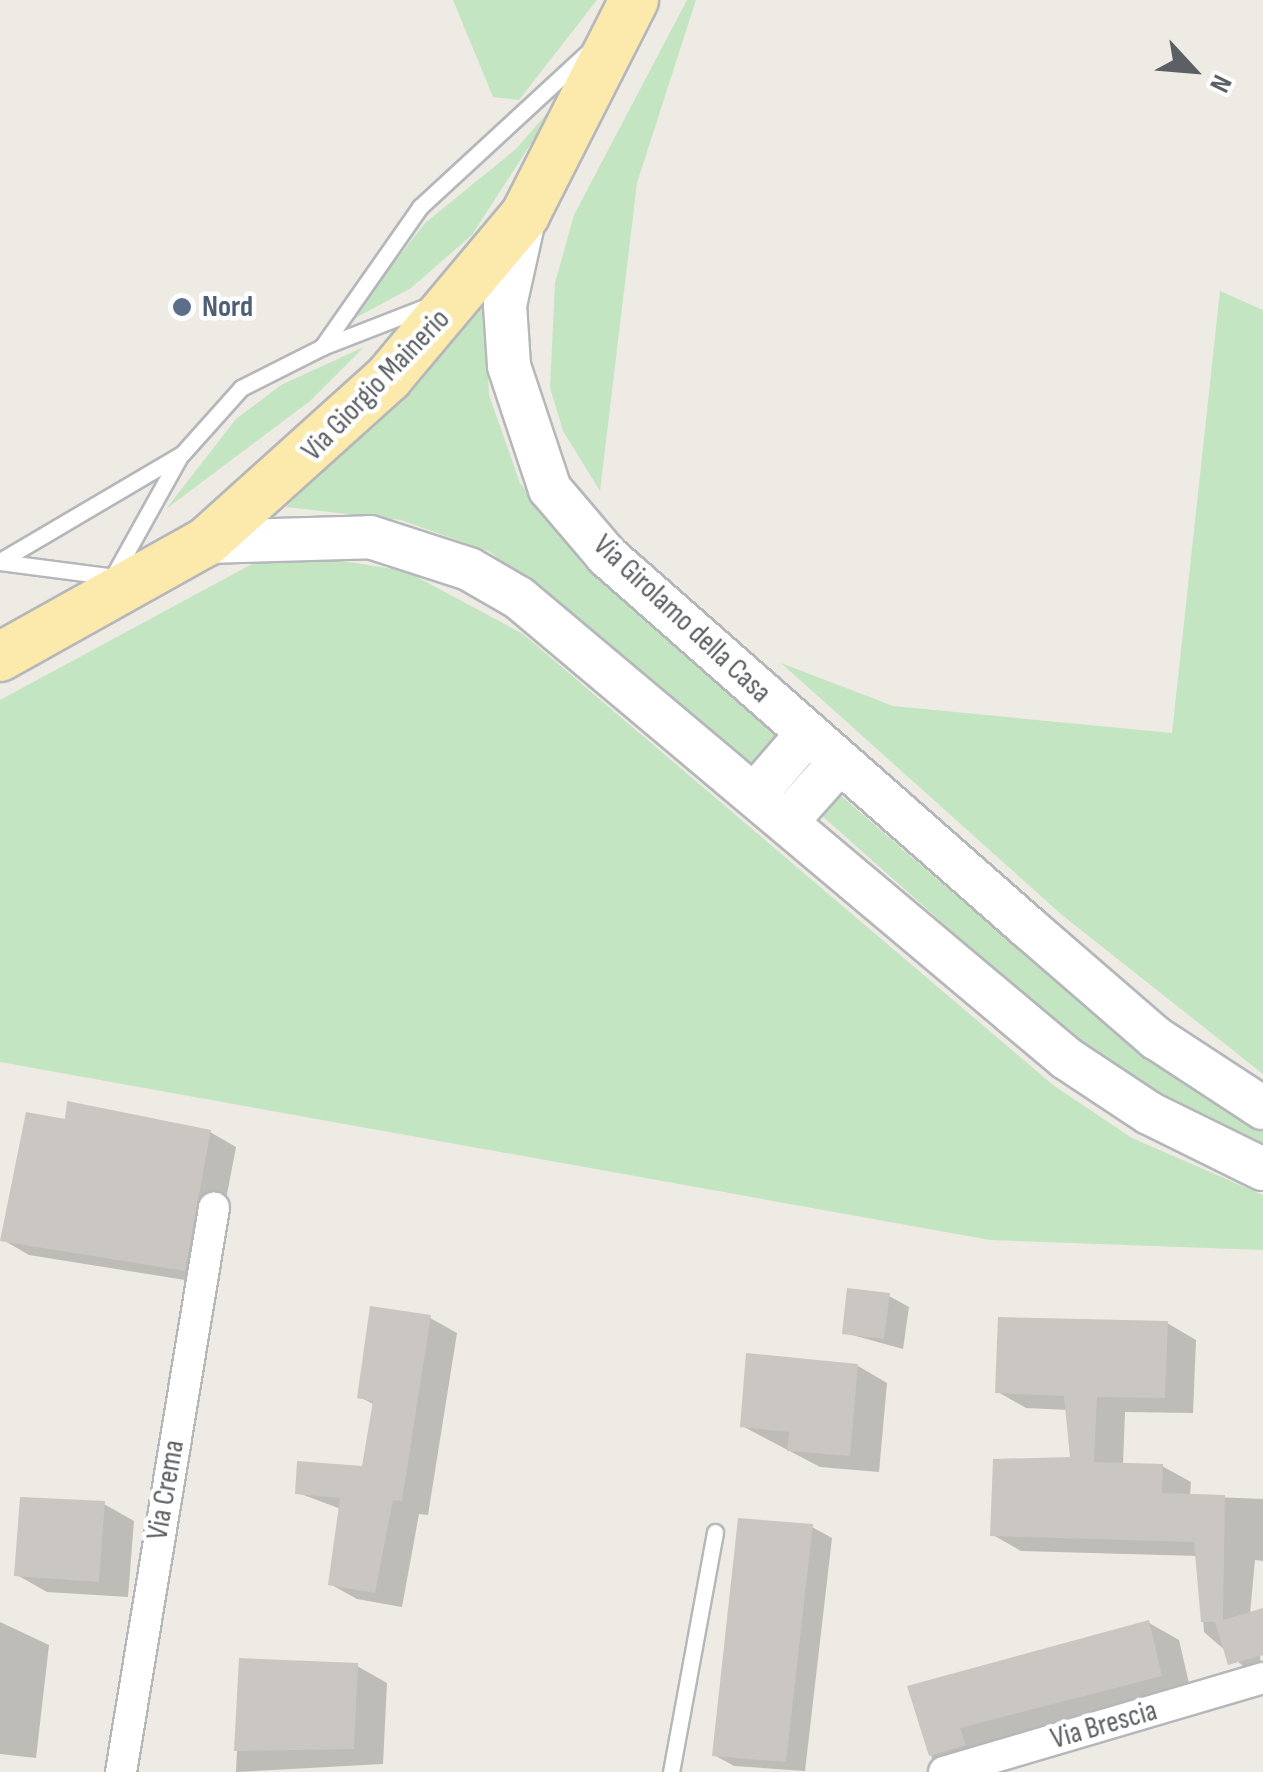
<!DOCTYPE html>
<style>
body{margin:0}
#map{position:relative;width:1263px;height:1772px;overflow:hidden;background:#eeebe4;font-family:"Sofia Sans Condensed",sans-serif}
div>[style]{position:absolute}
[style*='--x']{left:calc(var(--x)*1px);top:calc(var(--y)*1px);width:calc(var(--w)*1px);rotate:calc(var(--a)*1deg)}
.green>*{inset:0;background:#c4e5c2}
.shadow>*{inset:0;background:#0003}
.building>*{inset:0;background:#cac6c2}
.roads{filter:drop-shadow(2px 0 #b5b7bb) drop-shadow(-2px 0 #b5b7bb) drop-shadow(0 2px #b5b7bb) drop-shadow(0 -2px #b5b7bb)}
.lane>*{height:15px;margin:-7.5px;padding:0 7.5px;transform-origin:7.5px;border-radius:7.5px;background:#fff}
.street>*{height:30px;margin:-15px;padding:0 15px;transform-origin:15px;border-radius:15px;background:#fff}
.secondary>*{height:42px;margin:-21px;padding:0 21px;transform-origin:21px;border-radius:21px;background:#fff}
.primary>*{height:48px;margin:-24px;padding:0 24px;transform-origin:24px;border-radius:24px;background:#fce9ac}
.dots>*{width:28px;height:28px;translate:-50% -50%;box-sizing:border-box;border:5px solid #fff;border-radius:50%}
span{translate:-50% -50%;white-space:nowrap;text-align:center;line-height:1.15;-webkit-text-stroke:9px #fff;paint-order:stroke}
.service-label{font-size:30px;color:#4e5e75;font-weight:700}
.left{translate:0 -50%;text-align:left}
.street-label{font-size:30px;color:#5c6064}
.north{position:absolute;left:1143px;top:20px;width:100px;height:100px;-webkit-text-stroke:8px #fff;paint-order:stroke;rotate:116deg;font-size:28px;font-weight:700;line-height:40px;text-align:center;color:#5c6064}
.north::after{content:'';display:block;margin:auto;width:35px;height:45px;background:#5c6064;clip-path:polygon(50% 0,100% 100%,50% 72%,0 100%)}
</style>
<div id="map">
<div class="green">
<div style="clip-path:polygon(453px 0,597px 0,519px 100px,493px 97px)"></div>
<div style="clip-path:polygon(687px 0,696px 0,637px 183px,600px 491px,563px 431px,550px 388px,555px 283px,574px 215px)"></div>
<div style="clip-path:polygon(561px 97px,472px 235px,411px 288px,348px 322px,425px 223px,516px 149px)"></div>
<div style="clip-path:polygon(1220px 291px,1263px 310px,1263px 1074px,1062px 915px,781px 663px,893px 706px,1172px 733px)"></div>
<div style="clip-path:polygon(484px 304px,489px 395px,520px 483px,583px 565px,778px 735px,753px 765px,490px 552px,401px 520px,286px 507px)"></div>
<div style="clip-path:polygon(364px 347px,310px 401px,166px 509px,236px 419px,281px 385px)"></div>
<div style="clip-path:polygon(311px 556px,406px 571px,523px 634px,1053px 1085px,1132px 1138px,1263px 1195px,1263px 1250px,990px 1240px,0 1062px,0 700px,252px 564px)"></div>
<div style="clip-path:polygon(839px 794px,1098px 1019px,1263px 1131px,1263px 1143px,1113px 1069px,1050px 1018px,821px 815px)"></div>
</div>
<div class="shadow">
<div style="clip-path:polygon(67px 1122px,210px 1132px,236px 1147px,210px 1284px,29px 1255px,3px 1240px)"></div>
<div style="clip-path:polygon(889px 1296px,909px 1307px,903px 1349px,845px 1333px)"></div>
<div style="clip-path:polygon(430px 1318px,457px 1333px,428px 1515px,419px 1514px,402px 1607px,357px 1599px,330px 1584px,341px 1509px,298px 1493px,364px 1469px,375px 1405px,360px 1397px)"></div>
<div style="clip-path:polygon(1167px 1323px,1196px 1340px,1193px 1413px,1125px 1412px,1123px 1465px,1162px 1466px,1191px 1482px,1190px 1496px,1263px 1499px,1263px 1561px,1255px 1560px,1250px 1614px,1263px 1611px,1259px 1680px,1204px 1632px,1198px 1556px,1021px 1551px,993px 1535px,1073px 1459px,1068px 1410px,1026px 1408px,998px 1392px)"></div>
<div style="clip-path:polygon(858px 1366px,887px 1383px,879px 1472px,820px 1467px,742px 1426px)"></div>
<div style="clip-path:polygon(104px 1504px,134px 1521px,128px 1597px,47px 1592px,17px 1575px)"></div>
<div style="clip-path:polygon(812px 1527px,832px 1538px,805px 1771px,734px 1766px,714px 1755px)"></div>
<div style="clip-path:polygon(0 1622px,49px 1645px,36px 1758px,0 1754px)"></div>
<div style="clip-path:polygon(1149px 1623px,1179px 1640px,1191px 1692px,957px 1772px,932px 1758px,910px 1688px)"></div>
<div style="clip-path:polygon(241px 1660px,357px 1666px,387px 1683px,383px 1764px,236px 1772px)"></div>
</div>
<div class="building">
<div style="clip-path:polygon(67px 1101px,211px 1130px,185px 1271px,0 1241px,26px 1112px,65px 1119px)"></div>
<div style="clip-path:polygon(847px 1288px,890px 1293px,884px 1339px,842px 1334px)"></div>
<div style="clip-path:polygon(370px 1306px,431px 1315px,402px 1501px,393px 1500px,375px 1593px,328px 1585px,340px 1498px,295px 1494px,297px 1461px,362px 1466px,373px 1401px,357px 1398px)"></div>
<div style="clip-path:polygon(998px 1317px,1168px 1321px,1165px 1398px,1097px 1397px,1094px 1462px,1163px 1464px,1162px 1493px,1225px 1495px,1223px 1620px,1263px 1608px,1263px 1655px,1228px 1665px,1215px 1622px,1201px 1622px,1194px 1542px,990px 1536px,993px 1459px,1070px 1457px,1064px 1396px,995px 1393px)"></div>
<div style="clip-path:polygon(746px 1353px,858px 1364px,850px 1456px,787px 1451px,789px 1432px,740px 1427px)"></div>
<div style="clip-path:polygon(20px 1497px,105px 1501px,99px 1582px,14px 1576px)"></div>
<div style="clip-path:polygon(738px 1518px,813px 1524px,786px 1762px,712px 1756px)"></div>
<div style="clip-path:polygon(1149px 1620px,1162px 1676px,960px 1728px,966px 1745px,929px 1756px,907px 1686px)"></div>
<div style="clip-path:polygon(239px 1658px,358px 1663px,354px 1749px,234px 1751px)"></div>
</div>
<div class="roads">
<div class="lane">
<div style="--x:322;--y:347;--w:116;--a:-21.3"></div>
<div style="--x:0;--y:561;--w:211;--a:-30.5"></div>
<div style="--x:182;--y:454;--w:89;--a:-48.2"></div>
<div style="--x:241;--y:388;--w:91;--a:-26.8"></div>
<div style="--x:322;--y:347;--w:171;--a:-55"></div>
<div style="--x:420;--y:207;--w:230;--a:-42.7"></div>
<div style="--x:0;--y:562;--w:116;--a:7.4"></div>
<div style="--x:111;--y:580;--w:142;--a:-60.9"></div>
<div style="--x:671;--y:1772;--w:244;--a:-79.6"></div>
</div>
<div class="street">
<div style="--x:121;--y:1772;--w:572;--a:-80.64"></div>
<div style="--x:944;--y:1772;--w:333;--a:-16.4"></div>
</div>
<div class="secondary">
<div style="--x:525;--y:215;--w:92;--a:102.5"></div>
<div style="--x:505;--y:305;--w:61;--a:86.2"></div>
<div style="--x:509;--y:366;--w:130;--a:71.6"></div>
<div style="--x:550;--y:489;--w:88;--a:49.6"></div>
<div style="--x:607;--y:556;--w:564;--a:41.41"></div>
<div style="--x:1030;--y:929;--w:167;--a:40.9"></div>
<div style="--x:1156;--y:1038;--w:128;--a:33.2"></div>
<div style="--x:206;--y:542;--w:164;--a:-1.7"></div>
<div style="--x:370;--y:537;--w:104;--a:17.9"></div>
<div style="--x:469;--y:569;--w:58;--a:30.1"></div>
<div style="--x:519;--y:598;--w:715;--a:40.06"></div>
<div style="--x:1066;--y:1058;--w:100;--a:33.5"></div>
<div style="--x:1149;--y:1113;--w:127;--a:26.2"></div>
<div style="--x:757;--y:792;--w:78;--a:-49.2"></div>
<div style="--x:789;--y:819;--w:76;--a:-48.2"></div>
</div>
<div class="primary">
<div style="--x:0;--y:657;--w:236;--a:-29.2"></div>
<div style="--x:206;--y:542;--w:246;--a:-42"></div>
<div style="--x:389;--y:377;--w:212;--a:-50"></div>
<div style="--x:525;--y:215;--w:241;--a:-63.1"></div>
</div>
</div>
<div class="dots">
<div style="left:182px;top:307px;background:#5c6f8a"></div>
</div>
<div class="service-label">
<span class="left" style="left:202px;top:307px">Nord</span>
</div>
<div class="street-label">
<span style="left:376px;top:385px;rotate:-46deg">Via Giorgio Mainerio</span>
<span style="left:682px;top:619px;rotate:43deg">Via Girolamo della Casa</span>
<span style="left:166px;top:1490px;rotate:-80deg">Via Crema</span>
<span style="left:1104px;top:1725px;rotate:-16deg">Via Brescia</span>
</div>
<div class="north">N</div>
</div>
